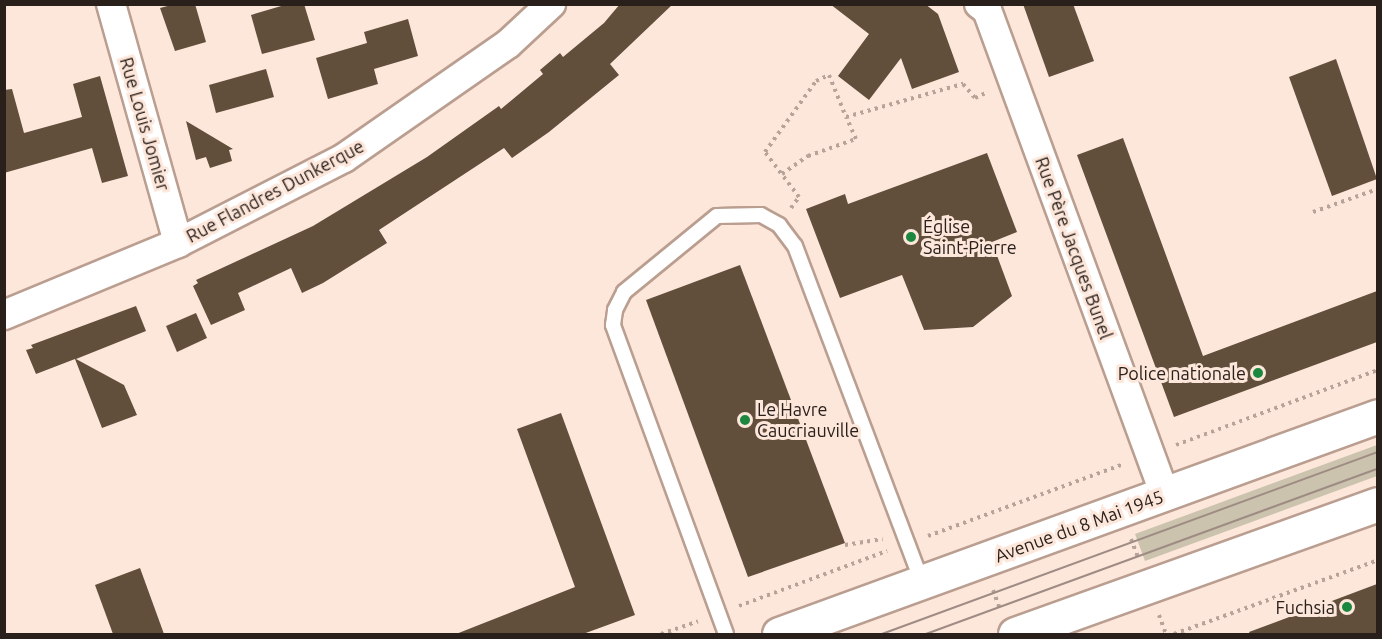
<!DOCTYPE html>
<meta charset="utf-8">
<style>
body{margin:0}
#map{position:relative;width:1382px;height:639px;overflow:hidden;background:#fde6da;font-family:Ubuntu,sans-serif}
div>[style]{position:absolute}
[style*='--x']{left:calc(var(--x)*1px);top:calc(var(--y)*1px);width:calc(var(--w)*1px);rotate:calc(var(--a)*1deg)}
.green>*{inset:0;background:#cbc3ad}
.building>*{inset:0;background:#614f3c}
.path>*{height:4px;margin-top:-2px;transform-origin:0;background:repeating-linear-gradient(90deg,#b6a399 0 3px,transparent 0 7.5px)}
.roads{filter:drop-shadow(2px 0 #ba9e90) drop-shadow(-2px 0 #ba9e90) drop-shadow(0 2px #ba9e90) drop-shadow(0 -2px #ba9e90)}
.lane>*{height:14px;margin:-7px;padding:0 7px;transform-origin:7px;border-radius:7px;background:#fff}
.street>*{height:28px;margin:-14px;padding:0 14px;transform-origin:14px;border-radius:14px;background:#fff}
.secondary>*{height:33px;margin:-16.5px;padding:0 16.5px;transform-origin:16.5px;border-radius:16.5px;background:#fff}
.tram>*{height:1.5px;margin:-0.75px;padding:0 0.75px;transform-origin:0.75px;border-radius:0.75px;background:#9e8c84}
.dots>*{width:16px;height:16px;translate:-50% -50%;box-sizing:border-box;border:3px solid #fde6da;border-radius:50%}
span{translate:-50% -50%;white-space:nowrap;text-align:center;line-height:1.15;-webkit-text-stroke:6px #fde6da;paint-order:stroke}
.street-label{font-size:18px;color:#2a201b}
.poi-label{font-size:18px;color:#2a201b}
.left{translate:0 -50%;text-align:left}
.right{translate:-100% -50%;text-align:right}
.frame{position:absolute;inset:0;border:6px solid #2a201b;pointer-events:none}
</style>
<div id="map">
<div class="green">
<div style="clip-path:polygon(1377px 445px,1377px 476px,1145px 561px,1135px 534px)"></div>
</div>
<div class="building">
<div style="clip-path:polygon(175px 4px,195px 4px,206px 42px,175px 51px,160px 8px)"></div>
<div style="clip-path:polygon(288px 4px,304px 4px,315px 40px,262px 54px,251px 15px)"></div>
<div style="clip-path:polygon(620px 4px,673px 4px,610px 64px,619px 75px,549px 132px,512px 158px,504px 148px,379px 230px,387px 243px,323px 283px,302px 293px,291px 268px,238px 293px,245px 310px,211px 325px,193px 286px,198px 283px,196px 280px,313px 226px,427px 157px,499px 106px,501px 109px,543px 74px,540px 70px,560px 53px,563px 57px,604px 23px)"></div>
<div style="clip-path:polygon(830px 4px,925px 4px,938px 14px,959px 72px,912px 89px,901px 58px,869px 100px,838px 76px,869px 34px)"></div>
<div style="clip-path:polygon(1023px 4px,1073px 4px,1094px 61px,1049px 77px)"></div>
<div style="clip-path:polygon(408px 19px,418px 56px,374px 69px,378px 84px,328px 99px,316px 58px,367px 43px,364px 32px)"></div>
<div style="clip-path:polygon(1336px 59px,1377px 179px,1332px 196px,1289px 77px)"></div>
<div style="clip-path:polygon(266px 69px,274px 97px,216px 113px,209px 85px)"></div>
<div style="clip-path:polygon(100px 76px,128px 176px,102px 183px,92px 148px,4px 173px,4px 90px,12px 89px,24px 133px,82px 117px,73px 84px)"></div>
<div style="clip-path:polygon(186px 121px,233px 149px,229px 150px,232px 161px,210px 168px,206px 157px,196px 160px)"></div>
<div style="clip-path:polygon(1123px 138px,1203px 356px,1377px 291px,1377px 342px,1174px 417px,1077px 155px)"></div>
<div style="clip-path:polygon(987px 153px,1017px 232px,992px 242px,1012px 296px,973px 327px,924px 330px,902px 275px,840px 298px,806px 209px,845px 194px,848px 204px)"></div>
<div style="clip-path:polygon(740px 265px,845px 543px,748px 577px,646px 300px)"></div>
<div style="clip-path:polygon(136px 306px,146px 331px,76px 359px,124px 385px,137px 415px,102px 428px,75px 359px,36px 374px,26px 350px,33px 348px,31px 345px)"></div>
<div style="clip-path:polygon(196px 313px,207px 338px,177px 352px,166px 326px)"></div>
<div style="clip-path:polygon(561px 413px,635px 615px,583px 634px,456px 634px,575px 587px,517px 429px)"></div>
<div style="clip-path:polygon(140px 568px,164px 634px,113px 634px,95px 585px)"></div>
<div style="clip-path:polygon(1377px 584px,1377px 634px,1250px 634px,1249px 632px)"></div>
</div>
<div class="path">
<div style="--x:782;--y:174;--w:32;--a:-35"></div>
<div style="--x:808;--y:156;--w:51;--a:-19.5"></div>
<div style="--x:856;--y:139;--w:24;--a:-114"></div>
<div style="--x:791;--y:208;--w:14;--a:-54"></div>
<div style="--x:799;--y:197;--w:56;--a:-127.1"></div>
<div style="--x:765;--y:152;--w:87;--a:-54.3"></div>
<div style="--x:816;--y:81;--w:14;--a:-25"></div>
<div style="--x:829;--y:75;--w:45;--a:68"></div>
<div style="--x:846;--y:117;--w:122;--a:-15.8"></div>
<div style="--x:963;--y:84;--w:18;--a:49"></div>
<div style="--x:975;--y:98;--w:14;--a:-25"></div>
<div style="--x:1313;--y:212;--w:69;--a:-19.5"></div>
<div style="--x:1176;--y:445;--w:215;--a:-20.4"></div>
<div style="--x:928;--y:536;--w:209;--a:-20.2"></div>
<div style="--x:1131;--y:539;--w:19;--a:69"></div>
<div style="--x:845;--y:545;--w:38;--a:-9"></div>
<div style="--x:993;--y:590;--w:20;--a:70"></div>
<div style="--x:739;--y:606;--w:158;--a:-20.4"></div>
<div style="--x:1159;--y:615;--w:20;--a:70"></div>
<div style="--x:661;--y:634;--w:39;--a:-19"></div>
<div style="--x:1174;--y:634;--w:217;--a:-19.9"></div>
</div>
<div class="roads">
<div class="lane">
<div style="--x:726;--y:634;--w:329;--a:-110.1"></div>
<div style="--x:613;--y:325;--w:15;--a:-82"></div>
<div style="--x:615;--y:310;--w:20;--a:-63"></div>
<div style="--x:624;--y:292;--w:120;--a:-39.3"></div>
<div style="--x:717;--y:216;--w:44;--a:-1.3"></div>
<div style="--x:761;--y:215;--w:21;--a:29"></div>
<div style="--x:779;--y:225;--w:26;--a:53"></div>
<div style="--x:795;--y:246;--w:359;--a:69.3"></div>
</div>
<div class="street">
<div style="--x:111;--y:4;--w:248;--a:74.3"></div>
<div style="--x:979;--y:4;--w:10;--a:37"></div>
<div style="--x:987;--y:10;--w:517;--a:69.85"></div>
<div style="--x:4;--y:315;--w:188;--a:-22.5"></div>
<div style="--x:178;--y:243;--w:186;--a:-27.1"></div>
<div style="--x:344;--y:158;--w:200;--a:-34.8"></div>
<div style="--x:508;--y:44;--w:59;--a:-42.9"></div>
</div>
<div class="secondary">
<div style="--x:779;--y:634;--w:637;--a:-20"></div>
<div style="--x:1015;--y:634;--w:386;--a:-19.7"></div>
</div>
</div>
<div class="tram">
<div style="--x:882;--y:634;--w:528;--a:-20.15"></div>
<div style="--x:926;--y:634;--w:481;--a:-20.1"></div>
</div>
<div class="dots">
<div style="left:911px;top:237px;background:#1c873e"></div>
<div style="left:1258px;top:373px;background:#1c873e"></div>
<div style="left:745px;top:420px;background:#1c873e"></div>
<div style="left:1347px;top:607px;background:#1c873e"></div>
</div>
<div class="street-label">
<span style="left:145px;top:124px;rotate:74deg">Rue Louis Jomier</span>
<span style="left:275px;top:191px;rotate:-28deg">Rue Flandres Dunkerque</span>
<span style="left:1074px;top:248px;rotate:70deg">Rue Père Jacques Bunel</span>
<span style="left:1079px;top:526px;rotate:-20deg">Avenue du 8 Mai 1945</span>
</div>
<div class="poi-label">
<span class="left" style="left:923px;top:237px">Église<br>Saint-Pierre</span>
<span class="right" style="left:1246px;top:373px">Police nationale</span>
<span class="left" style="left:757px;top:420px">Le Havre<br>Caucriauville</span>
<span class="right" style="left:1335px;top:607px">Fuchsia</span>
</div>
<div class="frame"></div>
</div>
